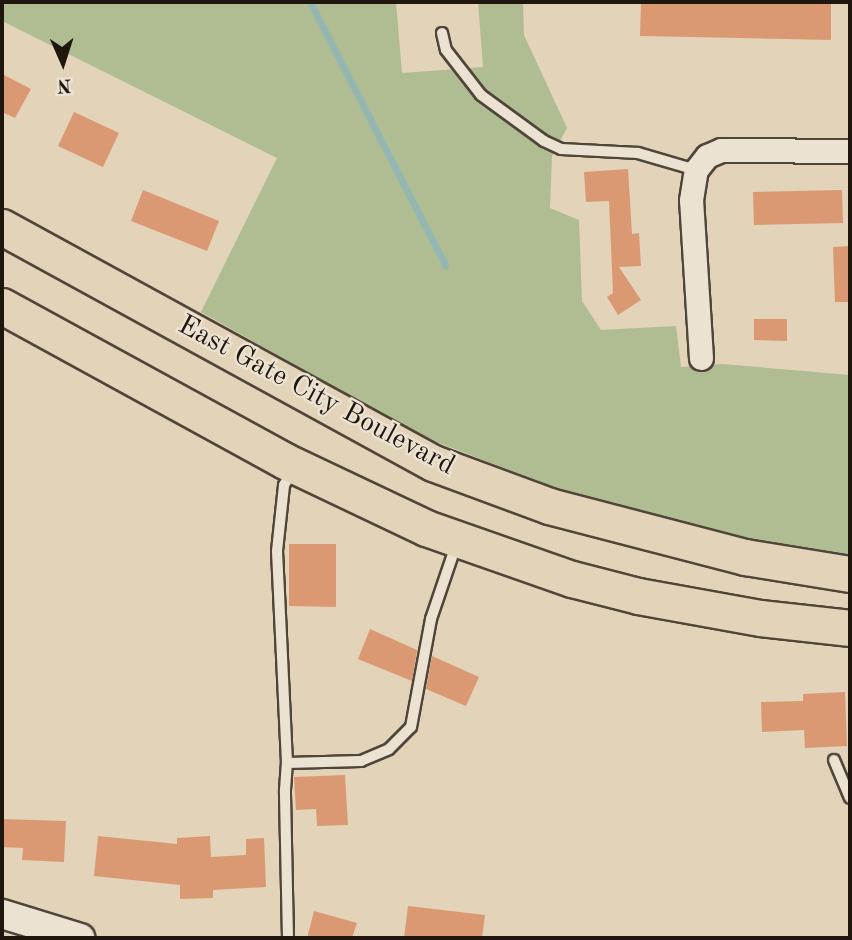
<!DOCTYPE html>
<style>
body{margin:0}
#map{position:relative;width:852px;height:940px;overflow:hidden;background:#e2d3b9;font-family:"Old Standard TT",serif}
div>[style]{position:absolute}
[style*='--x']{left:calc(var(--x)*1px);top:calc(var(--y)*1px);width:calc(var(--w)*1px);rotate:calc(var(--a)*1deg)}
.green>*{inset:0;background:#b0bd92}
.stream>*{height:7px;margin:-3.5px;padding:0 3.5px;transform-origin:3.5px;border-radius:3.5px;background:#95b7b2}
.building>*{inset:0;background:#db9973}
.roads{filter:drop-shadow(2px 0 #504539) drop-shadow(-2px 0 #504539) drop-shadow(0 2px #504539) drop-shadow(0 -2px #504539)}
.service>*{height:10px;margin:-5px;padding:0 5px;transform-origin:5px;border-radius:5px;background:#ece2d2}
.minor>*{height:23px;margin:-11.5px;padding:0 11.5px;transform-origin:11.5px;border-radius:11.5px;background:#ece2d2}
.tertiary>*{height:28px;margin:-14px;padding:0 14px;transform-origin:14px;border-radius:14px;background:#ece2d2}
.primary>*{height:35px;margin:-17.5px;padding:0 17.5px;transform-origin:17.5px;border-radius:17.5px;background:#e2d3b9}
span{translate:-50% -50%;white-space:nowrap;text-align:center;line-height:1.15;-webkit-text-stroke:5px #ece2d2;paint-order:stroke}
.street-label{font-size:28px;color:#1f160e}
.frame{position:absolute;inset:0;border:4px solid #1f160e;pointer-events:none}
.north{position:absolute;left:28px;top:28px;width:70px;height:70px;-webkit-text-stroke:5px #ece2d2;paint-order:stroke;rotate:177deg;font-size:19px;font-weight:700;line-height:28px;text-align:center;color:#1f160e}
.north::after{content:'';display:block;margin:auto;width:24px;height:32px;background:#1f160e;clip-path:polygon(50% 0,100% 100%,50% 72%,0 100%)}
</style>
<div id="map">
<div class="green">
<div style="clip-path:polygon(2px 2px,396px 2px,402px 73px,483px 67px,478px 2px,523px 2px,524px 35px,567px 128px,552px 156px,550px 208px,579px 220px,582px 301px,601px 330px,676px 326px,681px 367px,723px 364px,850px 375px,850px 558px,818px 555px,710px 533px,554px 487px,426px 438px,201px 312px,277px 158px,2px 21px)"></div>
</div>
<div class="stream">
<div style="--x:310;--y:2;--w:296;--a:62.8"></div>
</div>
<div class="building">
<div style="clip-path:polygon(641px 2px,831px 2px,831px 40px,640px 36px)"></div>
<div style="clip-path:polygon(2px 74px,31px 89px,15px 118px,2px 112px)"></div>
<div style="clip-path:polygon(74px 112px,119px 133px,103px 167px,58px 146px)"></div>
<div style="clip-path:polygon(628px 169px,632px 234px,639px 233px,641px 266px,619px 267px,641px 300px,618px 315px,607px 297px,613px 293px,609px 201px,586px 202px,584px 172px)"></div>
<div style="clip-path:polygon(143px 190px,219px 221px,207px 251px,131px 221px)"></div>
<div style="clip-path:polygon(842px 190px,843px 223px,754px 225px,753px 192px)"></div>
<div style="clip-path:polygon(850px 246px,850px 302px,835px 302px,833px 247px)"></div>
<div style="clip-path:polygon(754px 319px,787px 319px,787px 341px,754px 340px)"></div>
<div style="clip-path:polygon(289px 544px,336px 544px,336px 607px,289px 606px)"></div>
<div style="clip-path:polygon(370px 629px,417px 650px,412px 681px,358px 659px)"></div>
<div style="clip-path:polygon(432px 656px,479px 677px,466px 706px,426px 689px)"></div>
<div style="clip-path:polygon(845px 692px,847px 746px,805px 748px,804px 730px,762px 732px,761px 702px,803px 701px,803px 694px)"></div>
<div style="clip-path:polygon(345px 775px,348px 825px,317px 826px,316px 809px,296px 810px,294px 777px)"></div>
<div style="clip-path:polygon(2px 819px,66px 821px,64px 862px,22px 860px,23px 848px,2px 847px)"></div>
<div style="clip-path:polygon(98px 836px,177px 844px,177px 838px,210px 836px,211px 857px,246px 855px,246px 839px,264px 838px,266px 887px,213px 890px,213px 898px,180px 899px,180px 885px,94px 876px)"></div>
<div style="clip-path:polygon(408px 906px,485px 915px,482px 938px,404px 938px)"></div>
<div style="clip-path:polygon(314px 911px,357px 923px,352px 938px,307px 938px)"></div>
</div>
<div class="roads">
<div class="service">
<div style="--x:442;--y:33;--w:17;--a:77"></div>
<div style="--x:446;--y:50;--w:57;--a:52.1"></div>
<div style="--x:481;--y:95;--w:78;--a:36.1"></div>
<div style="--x:544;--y:141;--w:19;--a:25"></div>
<div style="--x:561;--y:149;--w:77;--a:3"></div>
<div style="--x:638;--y:153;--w:60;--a:16.3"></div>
<div style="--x:834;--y:760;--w:41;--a:67.2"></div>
<div style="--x:287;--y:763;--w:74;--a:-1.5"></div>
<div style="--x:361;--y:761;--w:30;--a:-23"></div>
<div style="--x:389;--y:749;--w:31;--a:-45"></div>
<div style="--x:411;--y:727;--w:110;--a:-79.5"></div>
<div style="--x:431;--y:619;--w:81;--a:-71.3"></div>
<div style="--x:288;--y:938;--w:148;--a:-91.2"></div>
<div style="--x:285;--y:790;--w:27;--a:-86"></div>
<div style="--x:287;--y:763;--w:212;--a:-92.7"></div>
<div style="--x:277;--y:551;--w:66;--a:-83.9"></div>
<div style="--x:284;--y:485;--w:19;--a:-58"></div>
</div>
<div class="minor">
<div style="--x:701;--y:358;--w:158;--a:-93.6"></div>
<div style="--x:691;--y:200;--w:30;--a:-81"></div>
<div style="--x:696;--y:170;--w:18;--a:-52"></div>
<div style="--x:707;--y:156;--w:15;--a:-23"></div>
<div style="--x:721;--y:150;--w:129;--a:0.4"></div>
</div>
<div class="tertiary">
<div style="--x:2;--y:914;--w:82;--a:17.1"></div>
</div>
<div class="primary">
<div style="--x:2;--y:227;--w:491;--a:28.7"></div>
<div style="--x:433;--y:463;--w:124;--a:20.3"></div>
<div style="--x:549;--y:506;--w:203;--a:14.6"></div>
<div style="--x:745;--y:557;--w:106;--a:9.2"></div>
<div style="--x:2;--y:306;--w:323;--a:28.7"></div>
<div style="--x:285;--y:461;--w:156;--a:25.4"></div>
<div style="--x:426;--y:528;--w:155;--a:19.3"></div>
<div style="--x:572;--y:579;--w:68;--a:14.4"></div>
<div style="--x:638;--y:596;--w:124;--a:10.2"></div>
<div style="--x:760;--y:618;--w:91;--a:6.3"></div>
</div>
</div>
<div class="street-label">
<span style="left:316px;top:396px;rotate:28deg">East Gate City Boulevard</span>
</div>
<div class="frame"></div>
<div class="north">N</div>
</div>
